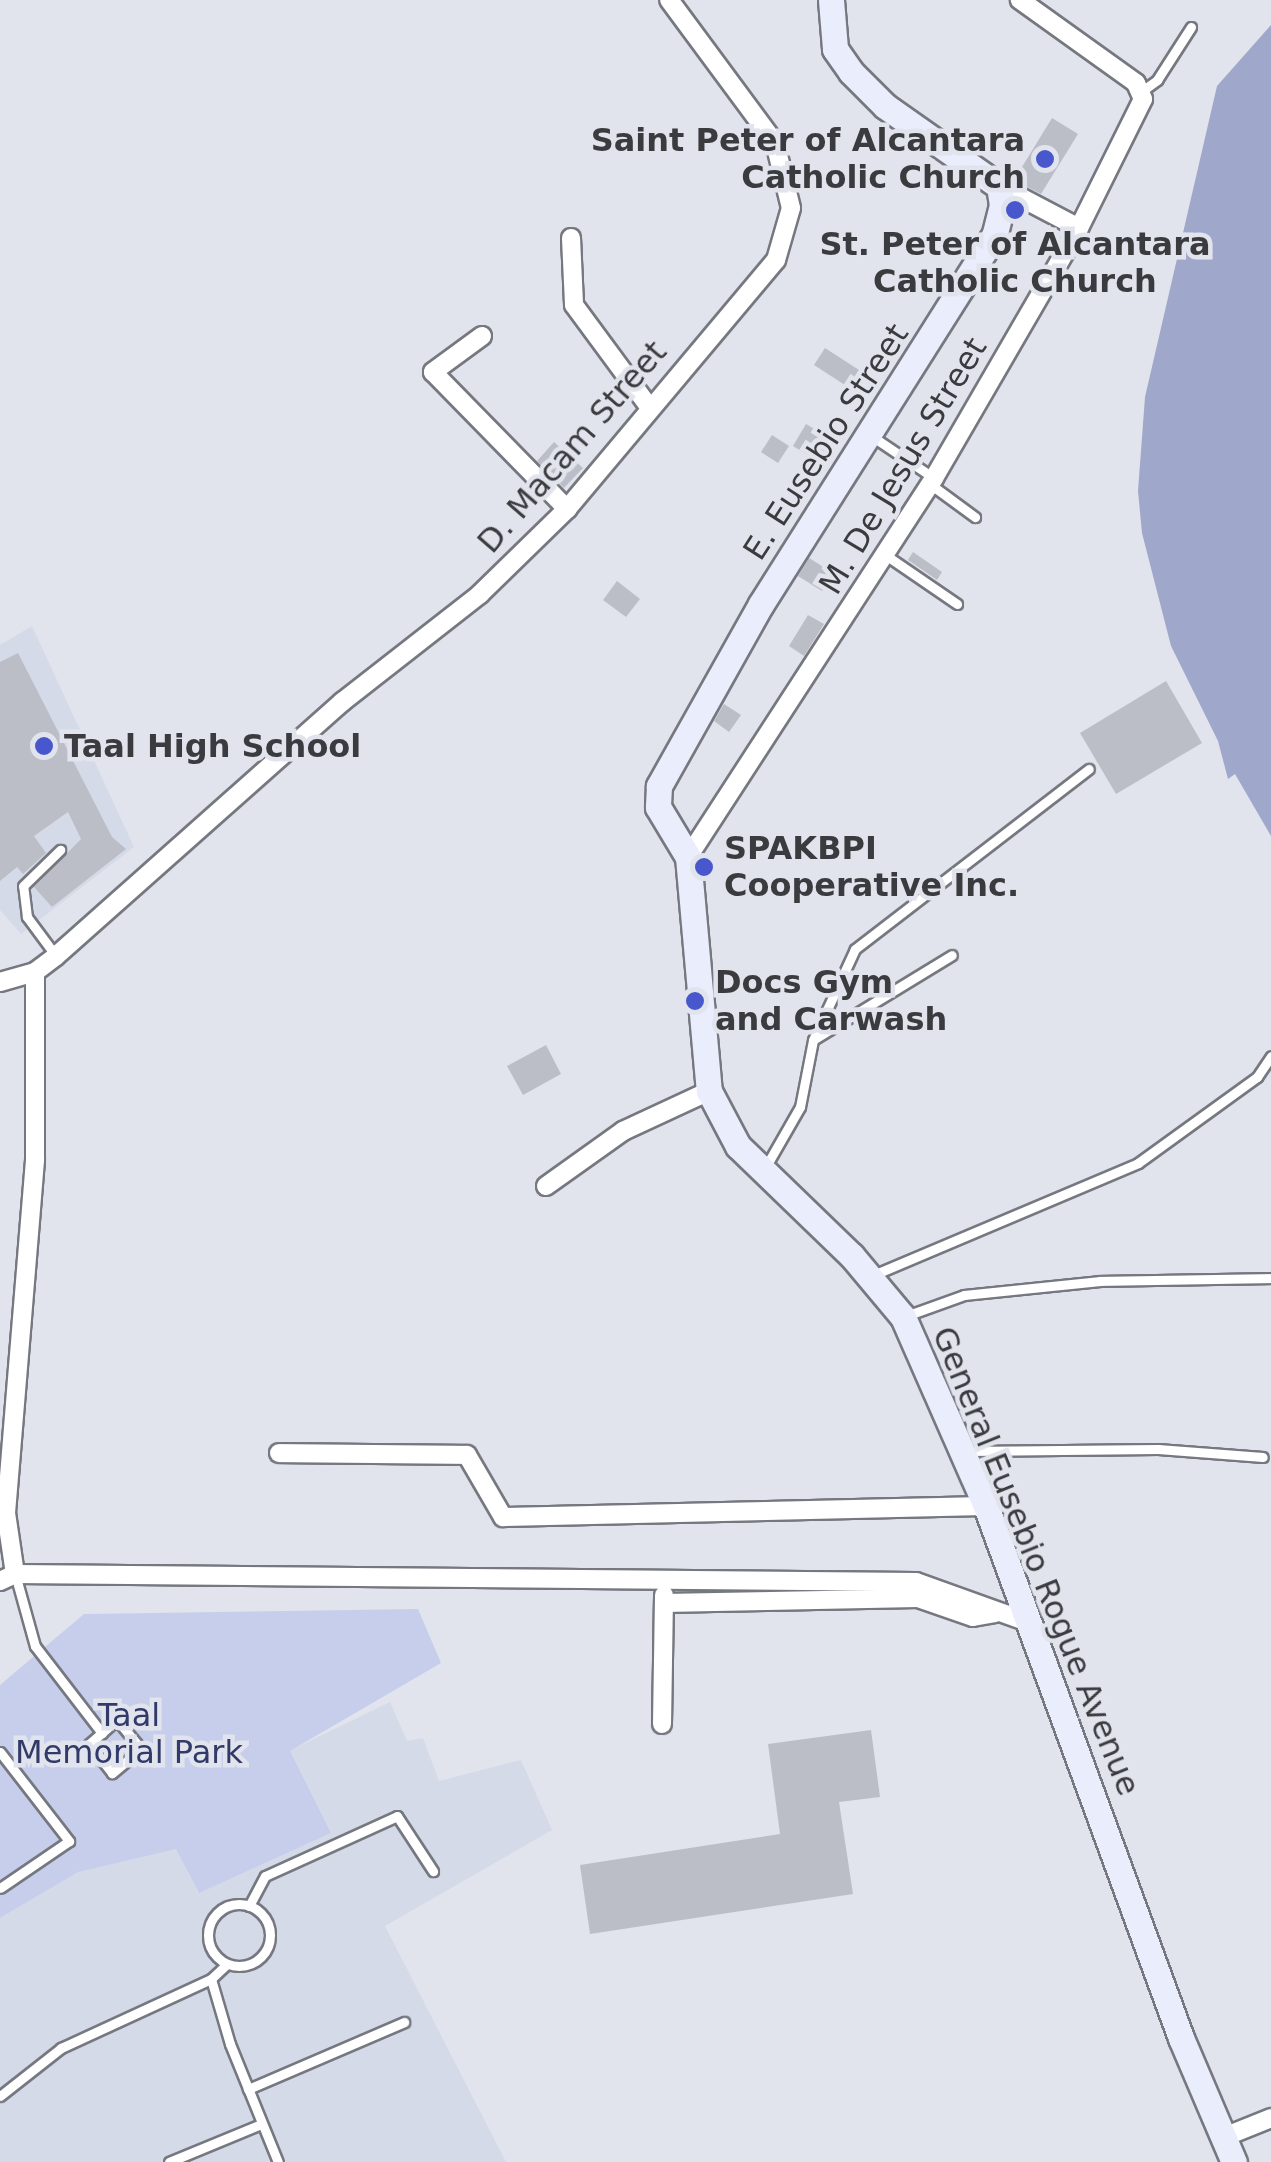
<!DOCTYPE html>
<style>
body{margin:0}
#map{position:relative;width:1271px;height:2162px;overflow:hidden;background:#e1e4ec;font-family:"DejaVu Sans",sans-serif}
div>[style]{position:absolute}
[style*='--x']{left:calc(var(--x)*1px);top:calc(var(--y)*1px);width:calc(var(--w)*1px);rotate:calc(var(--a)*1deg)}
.built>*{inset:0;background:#d5dae9}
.green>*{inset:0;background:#c6ceeb}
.water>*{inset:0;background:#9fa8ca}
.building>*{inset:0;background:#bbbec6}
.roads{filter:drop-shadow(2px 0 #767880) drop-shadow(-2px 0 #767880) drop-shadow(0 2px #767880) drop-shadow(0 -2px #767880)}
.service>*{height:9px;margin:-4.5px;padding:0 4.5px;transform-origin:4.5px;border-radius:4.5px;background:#fff}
.service>.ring{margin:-4.5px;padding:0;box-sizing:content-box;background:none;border:9px solid #fff;border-radius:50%}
.minor>*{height:18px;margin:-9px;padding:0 9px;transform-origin:9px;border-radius:9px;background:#fff}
.secondary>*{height:25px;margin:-12.5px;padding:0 12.5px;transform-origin:12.5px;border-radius:12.5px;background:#eaeefc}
.dots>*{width:28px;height:28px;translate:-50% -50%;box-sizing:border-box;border:5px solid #e1e4ec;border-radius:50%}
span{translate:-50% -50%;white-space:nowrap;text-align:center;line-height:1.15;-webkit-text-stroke:9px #e1e4ec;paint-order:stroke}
.poi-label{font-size:32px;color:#3a3b3e;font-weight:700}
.right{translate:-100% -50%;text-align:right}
.left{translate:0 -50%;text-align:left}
.street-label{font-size:32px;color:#3a3b3e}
.park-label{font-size:32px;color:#313a68}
</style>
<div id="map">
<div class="built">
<div style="clip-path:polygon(32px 626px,134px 847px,21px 934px,0 910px,0 645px)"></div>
<div style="clip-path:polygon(390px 1702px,407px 1741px,423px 1738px,439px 1781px,521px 1760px,552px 1830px,385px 1926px,506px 2162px,0 2162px,0 1918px,77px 1872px,176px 1848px,198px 1892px,331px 1833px,289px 1751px)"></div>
</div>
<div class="green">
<div style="clip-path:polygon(418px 1609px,441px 1663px,290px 1751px,331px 1833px,199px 1893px,176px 1849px,78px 1872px,0 1918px,0 1685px,84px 1614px)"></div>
</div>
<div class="water">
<div style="clip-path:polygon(1271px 25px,1271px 836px,1235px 774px,1228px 779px,1218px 741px,1171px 646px,1142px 533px,1138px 491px,1145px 397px,1217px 86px)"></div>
</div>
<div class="building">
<div style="clip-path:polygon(1052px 118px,1078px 134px,1041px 194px,1014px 180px)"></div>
<div style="clip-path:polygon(825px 348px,859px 370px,848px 387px,814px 365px)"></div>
<div style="clip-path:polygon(806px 424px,836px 442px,822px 464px,793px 446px)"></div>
<div style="clip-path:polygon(772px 435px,789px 446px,778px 463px,761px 452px)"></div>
<div style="clip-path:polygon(554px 442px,583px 468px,564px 488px,537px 461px)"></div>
<div style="clip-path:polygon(913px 552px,942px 572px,937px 580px,908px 560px)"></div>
<div style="clip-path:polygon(809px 558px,833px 573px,822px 591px,798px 576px)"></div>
<div style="clip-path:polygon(617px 581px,640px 599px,626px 617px,603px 600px)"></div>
<div style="clip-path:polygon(808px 615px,824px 624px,804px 656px,789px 646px)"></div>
<div style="clip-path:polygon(18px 653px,112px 837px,126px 849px,52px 907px,34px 887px,81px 839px,68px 812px,34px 836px,46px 853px,23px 874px,17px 867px,0 881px,0 662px)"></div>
<div style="clip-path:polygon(1166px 681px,1202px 743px,1116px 794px,1080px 733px)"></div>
<div style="clip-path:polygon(724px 704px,741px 715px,729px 732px,714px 721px)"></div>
<div style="clip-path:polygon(546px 1045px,561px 1074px,523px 1095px,507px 1066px)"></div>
<div style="clip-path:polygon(871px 1730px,880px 1797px,839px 1802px,853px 1894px,590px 1934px,580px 1865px,780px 1834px,768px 1744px)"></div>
</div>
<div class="roads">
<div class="service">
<div style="--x:1142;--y:91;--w:19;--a:-36"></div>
<div style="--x:1157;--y:80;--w:63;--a:-57.3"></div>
<div style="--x:873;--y:437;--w:73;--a:33.9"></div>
<div style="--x:930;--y:484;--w:56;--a:36.3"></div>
<div style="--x:887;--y:556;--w:85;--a:34.4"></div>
<div style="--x:56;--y:956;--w:49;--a:-126.6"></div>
<div style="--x:27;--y:917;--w:31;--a:-97"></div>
<div style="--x:23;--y:886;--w:52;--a:-44.2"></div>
<div style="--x:816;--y:1038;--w:159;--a:-31.4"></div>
<div style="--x:765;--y:1168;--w:70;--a:-60.2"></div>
<div style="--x:800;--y:1107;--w:68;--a:-79"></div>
<div style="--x:813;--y:1040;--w:100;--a:-65.2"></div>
<div style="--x:855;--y:949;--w:295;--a:-37.6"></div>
<div style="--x:871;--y:1276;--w:290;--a:-22.9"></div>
<div style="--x:1138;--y:1163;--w:147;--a:-35.9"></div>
<div style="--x:1257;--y:1077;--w:25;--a:-56"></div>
<div style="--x:903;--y:1317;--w:65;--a:-19.8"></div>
<div style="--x:964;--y:1295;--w:137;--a:-5.9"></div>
<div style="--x:1100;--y:1281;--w:171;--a:-1"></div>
<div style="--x:967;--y:1451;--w:191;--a:-0.6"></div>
<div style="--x:1158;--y:1449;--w:105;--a:4.4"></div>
<div style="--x:15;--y:1574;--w:75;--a:74.5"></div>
<div style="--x:35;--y:1646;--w:110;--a:52.4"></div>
<div style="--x:117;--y:1720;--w:38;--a:50"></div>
<div style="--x:141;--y:1749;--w:38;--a:140"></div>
<div style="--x:112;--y:1773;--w:37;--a:-128"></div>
<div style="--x:89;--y:1744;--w:37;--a:-41"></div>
<div style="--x:0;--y:1752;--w:113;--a:52.2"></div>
<div style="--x:69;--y:1841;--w:83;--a:145.7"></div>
<div class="ring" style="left:208px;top:1904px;width:53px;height:53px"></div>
<div style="--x:249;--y:1906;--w:34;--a:-62"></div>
<div style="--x:265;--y:1876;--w:145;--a:-24.4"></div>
<div style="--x:397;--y:1816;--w:66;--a:56.8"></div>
<div style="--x:227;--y:1964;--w:22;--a:137"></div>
<div style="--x:211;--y:1979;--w:68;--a:73.7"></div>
<div style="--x:230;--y:2044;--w:127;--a:67.9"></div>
<div style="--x:248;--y:2089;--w:170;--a:-23.2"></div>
<div style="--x:0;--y:2096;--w:78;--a:-38.2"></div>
<div style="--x:61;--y:2048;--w:165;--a:-24.7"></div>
<div style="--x:169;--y:2162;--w:100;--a:-22.4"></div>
</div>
<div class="minor">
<div style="--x:999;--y:186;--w:90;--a:27.7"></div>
<div style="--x:571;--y:238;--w:67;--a:87.4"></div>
<div style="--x:574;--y:305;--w:128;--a:53.6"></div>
<div style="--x:482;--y:336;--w:61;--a:143.7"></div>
<div style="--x:433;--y:372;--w:192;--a:45.6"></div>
<div style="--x:688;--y:857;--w:452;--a:-57"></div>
<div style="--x:934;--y:478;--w:289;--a:-59.9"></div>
<div style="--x:1079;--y:228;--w:144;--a:-63.6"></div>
<div style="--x:1143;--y:99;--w:17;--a:-114"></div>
<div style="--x:1136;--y:83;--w:143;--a:-144.4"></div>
<div style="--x:0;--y:982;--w:36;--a:-16"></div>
<div style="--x:35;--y:972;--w:26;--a:-37"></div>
<div style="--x:56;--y:956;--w:383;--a:-41.6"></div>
<div style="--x:342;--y:702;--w:175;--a:-38"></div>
<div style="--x:480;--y:594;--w:122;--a:-44.3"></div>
<div style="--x:567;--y:509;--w:325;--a:-50"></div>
<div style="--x:776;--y:260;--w:54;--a:-73.9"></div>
<div style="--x:791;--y:208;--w:67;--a:-103.8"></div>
<div style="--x:775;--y:143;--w:178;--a:-126.5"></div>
<div style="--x:546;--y:1186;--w:95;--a:-35.5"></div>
<div style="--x:623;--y:1131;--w:95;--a:-24.9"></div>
<div style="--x:279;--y:1453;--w:188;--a:0.6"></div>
<div style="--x:467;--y:1455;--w:72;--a:59.9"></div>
<div style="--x:503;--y:1517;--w:483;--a:-1.3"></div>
<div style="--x:15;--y:1574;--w:901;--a:0.51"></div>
<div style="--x:916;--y:1582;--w:119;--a:19.7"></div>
<div style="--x:0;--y:1581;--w:17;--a:-25"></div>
<div style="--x:15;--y:1574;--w:62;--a:-98.4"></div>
<div style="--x:6;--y:1513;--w:355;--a:-85.3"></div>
<div style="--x:35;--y:1159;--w:187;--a:-90"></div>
<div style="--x:664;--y:1603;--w:254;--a:-1.1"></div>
<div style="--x:918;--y:1598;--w:58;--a:19.1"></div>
<div style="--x:973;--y:1617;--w:22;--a:-10"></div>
<div style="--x:662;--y:1724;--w:129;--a:-89.1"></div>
<div style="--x:1224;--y:2137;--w:51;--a:-22"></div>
</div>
<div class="secondary">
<div style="--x:831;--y:0;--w:49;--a:85.3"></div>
<div style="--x:835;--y:49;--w:28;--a:55"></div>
<div style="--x:851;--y:72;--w:48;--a:45"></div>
<div style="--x:885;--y:106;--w:139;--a:35.1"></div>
<div style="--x:999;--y:186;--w:19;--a:81"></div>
<div style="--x:1002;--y:205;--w:30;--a:104"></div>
<div style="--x:995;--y:234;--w:438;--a:122.3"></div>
<div style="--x:761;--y:604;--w:209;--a:119.3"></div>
<div style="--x:659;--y:786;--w:21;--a:93"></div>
<div style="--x:658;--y:807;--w:58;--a:59"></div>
<div style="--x:688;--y:857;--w:235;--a:84.9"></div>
<div style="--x:709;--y:1091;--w:62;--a:62.2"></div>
<div style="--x:738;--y:1146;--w:158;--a:44"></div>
<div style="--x:852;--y:1256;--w:80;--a:50.1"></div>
<div style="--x:903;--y:1317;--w:206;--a:66.3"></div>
<div style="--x:986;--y:1506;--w:567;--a:69.87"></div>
<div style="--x:1181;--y:2038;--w:135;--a:66.9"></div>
</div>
</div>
<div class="dots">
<div style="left:1045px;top:159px;background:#4858cc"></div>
<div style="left:1015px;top:210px;background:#4858cc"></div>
<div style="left:44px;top:746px;background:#4858cc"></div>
<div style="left:704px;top:867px;background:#4858cc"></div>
<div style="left:695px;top:1001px;background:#4858cc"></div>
</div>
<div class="poi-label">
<span class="right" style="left:1025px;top:159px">Saint Peter of Alcantara<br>Catholic Church</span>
<span style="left:1015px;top:263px">St. Peter of Alcantara<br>Catholic Church</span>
<span class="left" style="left:64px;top:746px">Taal High School</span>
<span class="left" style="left:724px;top:867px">SPAKBPI<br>Cooperative Inc.</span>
<span class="left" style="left:715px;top:1001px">Docs Gym<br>and Carwash</span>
</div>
<div class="street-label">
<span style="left:826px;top:442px;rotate:-57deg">E. Eusebio Street</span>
<span style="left:572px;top:447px;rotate:-49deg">D. Macam Street</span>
<span style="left:903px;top:466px;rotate:-59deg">M. De Jesus Street</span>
<span style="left:1036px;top:1561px;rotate:68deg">General Eusebio Rogue Avenue</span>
</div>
<div class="park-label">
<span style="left:129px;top:1734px">Taal<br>Memorial Park</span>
</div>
</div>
